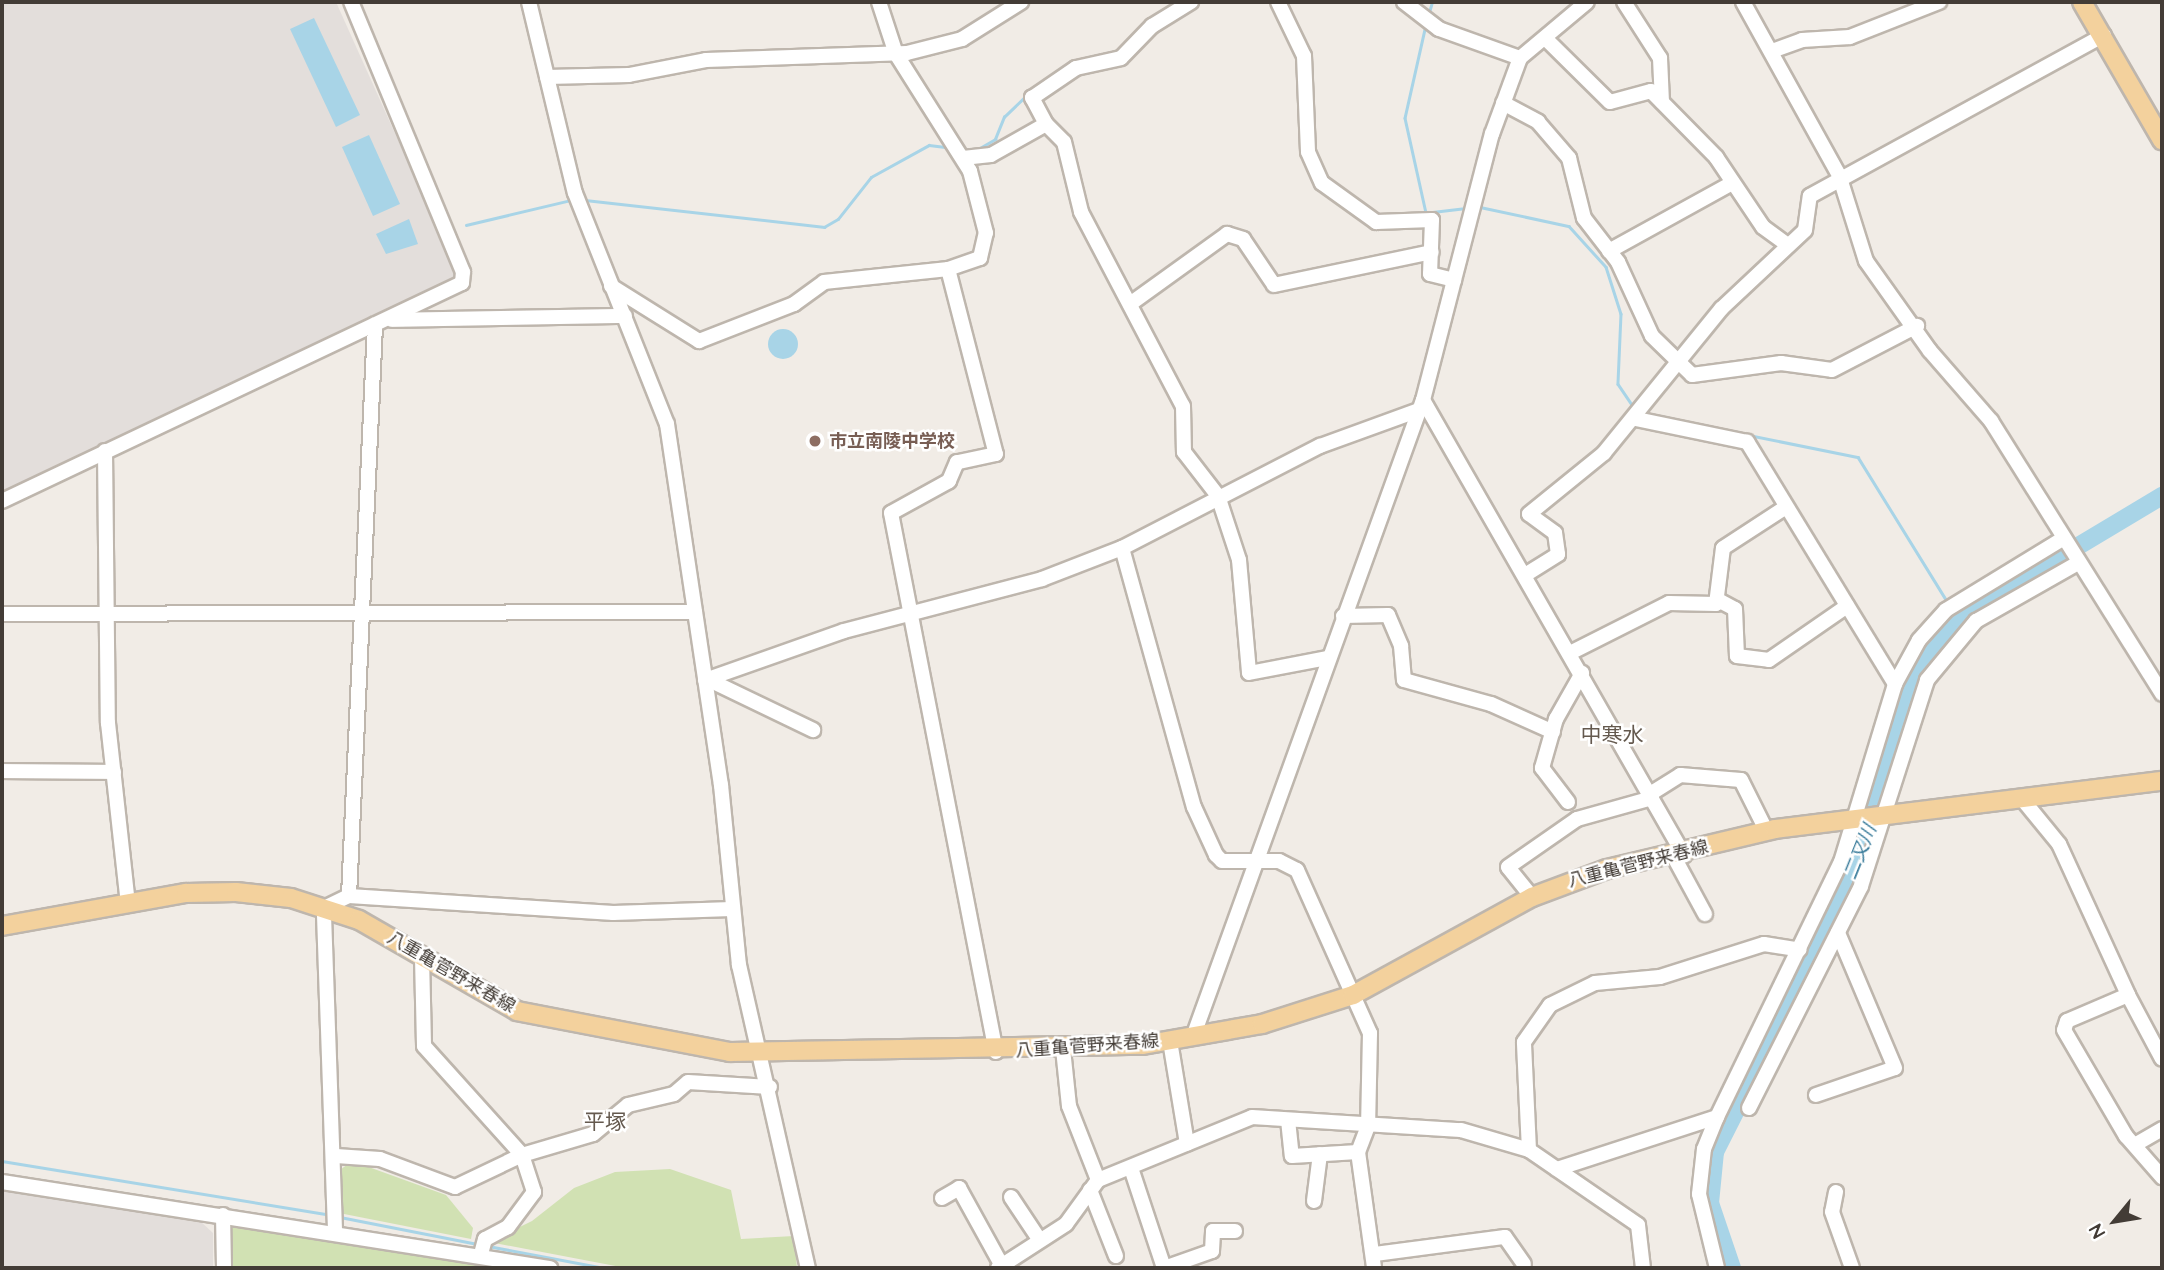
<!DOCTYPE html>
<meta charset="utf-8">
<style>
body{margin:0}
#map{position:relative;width:2164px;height:1270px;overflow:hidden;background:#f1ece6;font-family:Quicksand,"Noto Sans JP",sans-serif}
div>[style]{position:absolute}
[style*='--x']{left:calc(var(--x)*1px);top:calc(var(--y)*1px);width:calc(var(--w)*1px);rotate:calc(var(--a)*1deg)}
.industrial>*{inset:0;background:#e3dedb}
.green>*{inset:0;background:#d1e1b3}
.water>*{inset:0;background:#a8d4e7}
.round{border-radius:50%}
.stream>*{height:2.5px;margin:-1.25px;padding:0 1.25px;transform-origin:1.25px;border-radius:1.25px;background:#a8d4e7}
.river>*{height:18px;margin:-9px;padding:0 9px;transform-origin:9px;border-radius:9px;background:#a8d4e7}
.roads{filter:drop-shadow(2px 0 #beb6ad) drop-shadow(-2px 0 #beb6ad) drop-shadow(0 2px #beb6ad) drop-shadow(0 -2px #beb6ad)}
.minor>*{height:14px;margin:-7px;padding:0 7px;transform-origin:7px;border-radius:7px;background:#fff}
.major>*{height:18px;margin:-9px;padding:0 9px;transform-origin:9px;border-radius:9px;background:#f3d19d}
.dots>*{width:19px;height:19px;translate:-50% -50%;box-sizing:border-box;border:4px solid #fff;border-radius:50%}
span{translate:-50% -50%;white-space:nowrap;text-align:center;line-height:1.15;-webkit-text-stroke:5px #fff;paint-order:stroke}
.education-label{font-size:18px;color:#785e54;font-weight:700}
.left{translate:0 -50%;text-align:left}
.street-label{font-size:18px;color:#433c36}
.water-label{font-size:19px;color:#3a7c9b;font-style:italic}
.quarter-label{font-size:21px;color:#64594e}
.frame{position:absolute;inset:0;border:4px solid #433c36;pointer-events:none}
.north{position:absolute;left:2080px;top:1186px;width:70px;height:70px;-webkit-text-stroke:5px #fff;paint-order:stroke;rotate:240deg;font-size:19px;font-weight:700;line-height:28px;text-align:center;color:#433c36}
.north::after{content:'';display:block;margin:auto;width:24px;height:32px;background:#433c36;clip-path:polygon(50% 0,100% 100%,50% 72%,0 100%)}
</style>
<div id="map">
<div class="industrial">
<div style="clip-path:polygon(2px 2px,336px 2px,459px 276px,456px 284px,2px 493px)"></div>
<div style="clip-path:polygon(2px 1191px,199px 1220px,213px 1233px,213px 1268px,2px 1268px)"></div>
</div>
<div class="green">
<div style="clip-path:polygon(352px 1161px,446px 1195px,473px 1228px,471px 1239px,339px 1213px,340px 1170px)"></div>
<div style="clip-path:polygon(670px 1169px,731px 1190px,741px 1239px,794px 1236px,797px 1268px,626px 1268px,489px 1242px,532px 1221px,574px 1188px,615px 1172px)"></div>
<div style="clip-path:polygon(237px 1223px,322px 1234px,506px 1268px,230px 1268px,230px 1229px)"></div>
</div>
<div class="water">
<div style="clip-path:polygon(314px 18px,360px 115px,336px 127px,290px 29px)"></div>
<div style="clip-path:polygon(369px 135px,400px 204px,373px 216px,342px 147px)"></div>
<div style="clip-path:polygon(409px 219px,418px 244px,386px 254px,376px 234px)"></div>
<div class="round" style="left:768px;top:329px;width:30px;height:30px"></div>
</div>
<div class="stream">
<div style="--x:1428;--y:16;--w:15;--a:-74"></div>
<div style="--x:1426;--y:25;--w:95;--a:102.7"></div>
<div style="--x:1405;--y:118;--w:97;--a:77.5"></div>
<div style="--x:978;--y:149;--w:20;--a:-30"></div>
<div style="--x:995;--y:139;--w:24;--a:-68"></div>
<div style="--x:1004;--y:117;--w:33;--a:-44"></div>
<div style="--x:585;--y:200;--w:241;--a:6.4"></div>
<div style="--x:824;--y:227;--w:16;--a:-30"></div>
<div style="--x:838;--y:219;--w:53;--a:-51.8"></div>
<div style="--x:871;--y:177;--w:66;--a:-28.9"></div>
<div style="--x:929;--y:145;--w:16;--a:7"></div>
<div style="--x:1480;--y:207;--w:91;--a:12.1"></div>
<div style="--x:1569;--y:226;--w:55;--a:47.9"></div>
<div style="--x:1606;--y:267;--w:49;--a:72.3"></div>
<div style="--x:1621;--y:314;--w:70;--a:92.5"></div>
<div style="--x:1618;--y:384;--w:30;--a:56"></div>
<div style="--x:1424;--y:213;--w:42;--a:-6.8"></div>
<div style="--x:1375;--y:214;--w:15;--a:4"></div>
<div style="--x:466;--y:225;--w:108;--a:-13.4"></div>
<div style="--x:1719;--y:429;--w:142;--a:11.4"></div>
<div style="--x:1858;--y:457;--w:169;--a:58.3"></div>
<div style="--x:1953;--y:610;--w:9;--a:58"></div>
<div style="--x:2;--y:1161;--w:332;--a:9.3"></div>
<div style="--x:340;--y:1217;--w:141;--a:11.1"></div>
<div style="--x:488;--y:1246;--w:118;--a:10.7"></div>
</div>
<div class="river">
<div style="--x:1732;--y:1268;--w:69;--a:-108.7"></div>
<div style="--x:1710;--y:1203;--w:51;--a:-84.4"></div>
<div style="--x:1715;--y:1152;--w:255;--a:-63.2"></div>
<div style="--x:1830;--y:924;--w:109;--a:-66.7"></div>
<div style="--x:1873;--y:824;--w:59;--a:-81.2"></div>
<div style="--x:1882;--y:766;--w:101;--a:-70.3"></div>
<div style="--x:1916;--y:671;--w:68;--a:-51.6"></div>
<div style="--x:1958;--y:618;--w:238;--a:-30.9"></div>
</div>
<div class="roads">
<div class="minor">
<div style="--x:529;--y:2;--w:196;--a:76.5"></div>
<div style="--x:575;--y:193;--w:249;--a:68.3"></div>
<div style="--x:667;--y:424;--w:365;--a:81.5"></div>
<div style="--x:721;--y:785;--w:181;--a:84.3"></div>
<div style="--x:739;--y:965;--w:311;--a:77.2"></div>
<div style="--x:1278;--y:2;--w:60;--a:64.3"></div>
<div style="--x:1304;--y:56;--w:96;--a:87.6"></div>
<div style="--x:1308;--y:152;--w:34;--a:66"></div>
<div style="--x:1322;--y:183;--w:67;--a:35.8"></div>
<div style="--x:1376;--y:222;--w:56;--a:-2"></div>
<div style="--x:1432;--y:220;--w:54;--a:92.1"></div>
<div style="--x:1430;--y:274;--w:25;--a:14"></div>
<div style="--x:1404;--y:2;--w:44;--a:37.6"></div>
<div style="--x:1439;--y:29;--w:86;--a:19.7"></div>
<div style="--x:1624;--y:2;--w:67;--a:57.3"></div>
<div style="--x:1660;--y:58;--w:44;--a:87.4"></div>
<div style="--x:1743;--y:2;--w:198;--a:61"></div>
<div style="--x:1839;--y:175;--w:90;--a:72.6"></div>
<div style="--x:1866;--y:261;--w:110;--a:54.6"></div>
<div style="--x:1930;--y:351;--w:93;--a:48.9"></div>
<div style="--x:1991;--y:421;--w:322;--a:57.9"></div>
<div style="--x:1545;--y:38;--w:91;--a:44.6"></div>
<div style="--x:1610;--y:102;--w:42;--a:-15"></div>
<div style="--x:1651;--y:91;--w:93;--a:45.4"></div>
<div style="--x:1716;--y:157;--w:84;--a:56.1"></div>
<div style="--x:1763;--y:227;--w:29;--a:36"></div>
<div style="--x:1772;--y:51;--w:32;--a:-20"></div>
<div style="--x:1802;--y:40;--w:48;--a:-3.6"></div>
<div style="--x:1850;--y:37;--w:96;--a:-21.5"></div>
<div style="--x:547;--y:77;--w:82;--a:-1.4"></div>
<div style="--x:629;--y:75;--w:78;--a:-11"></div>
<div style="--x:706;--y:60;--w:201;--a:-2"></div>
<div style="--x:907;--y:53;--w:57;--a:-14.3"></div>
<div style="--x:962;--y:39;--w:70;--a:-32.1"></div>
<div style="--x:1503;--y:103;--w:40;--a:28"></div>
<div style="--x:1538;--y:122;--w:48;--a:49.3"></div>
<div style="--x:1569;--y:158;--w:62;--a:76"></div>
<div style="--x:1584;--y:218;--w:56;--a:52.3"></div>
<div style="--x:1618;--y:262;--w:81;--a:65.3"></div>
<div style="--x:1652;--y:336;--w:56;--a:44.3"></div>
<div style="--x:1692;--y:375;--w:90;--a:-7.7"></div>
<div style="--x:1781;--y:363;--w:51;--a:7.8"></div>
<div style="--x:1832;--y:370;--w:96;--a:-27.4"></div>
<div style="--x:1046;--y:124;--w:30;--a:-118"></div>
<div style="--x:1032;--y:98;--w:53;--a:-34.3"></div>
<div style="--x:1076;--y:68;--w:46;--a:-12.5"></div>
<div style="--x:1121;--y:58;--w:45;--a:-45.9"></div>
<div style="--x:1152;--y:26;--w:46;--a:-31.6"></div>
<div style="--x:963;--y:158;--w:28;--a:-6"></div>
<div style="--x:991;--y:155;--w:63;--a:-29.4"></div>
<div style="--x:1046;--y:124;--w:25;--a:45"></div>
<div style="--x:1064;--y:142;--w:72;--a:76.3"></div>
<div style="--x:1081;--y:212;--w:219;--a:62.3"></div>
<div style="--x:1183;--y:406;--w:46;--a:88.8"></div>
<div style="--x:1184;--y:452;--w:56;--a:52.3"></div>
<div style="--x:1218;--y:496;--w:67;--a:71.8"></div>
<div style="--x:1239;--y:560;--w:113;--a:84.9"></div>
<div style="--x:1249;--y:673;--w:79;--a:-10.9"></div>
<div style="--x:1609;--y:251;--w:141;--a:-28.9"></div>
<div style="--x:948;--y:269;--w:191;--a:75.5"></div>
<div style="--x:996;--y:454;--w:40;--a:168"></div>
<div style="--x:957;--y:462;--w:21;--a:113"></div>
<div style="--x:949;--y:481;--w:66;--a:151.1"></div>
<div style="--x:891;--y:513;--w:549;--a:78.98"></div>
<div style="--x:611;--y:286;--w:104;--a:32"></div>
<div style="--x:699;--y:341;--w:102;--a:-21.3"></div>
<div style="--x:794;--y:304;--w:37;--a:-36"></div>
<div style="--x:824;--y:282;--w:125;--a:-6"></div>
<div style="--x:948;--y:269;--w:34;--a:-19"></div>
<div style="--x:980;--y:258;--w:26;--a:-77"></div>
<div style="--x:986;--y:233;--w:64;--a:-104.5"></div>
<div style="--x:970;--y:171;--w:138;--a:-122.3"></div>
<div style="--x:896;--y:54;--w:55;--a:-108.1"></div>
<div style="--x:1130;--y:304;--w:120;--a:-35.8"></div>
<div style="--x:1227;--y:234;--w:17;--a:17"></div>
<div style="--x:1243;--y:239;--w:55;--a:56"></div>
<div style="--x:1274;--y:285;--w:161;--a:-11.8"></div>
<div style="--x:392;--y:320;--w:233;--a:-1"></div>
<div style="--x:1423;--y:400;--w:525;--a:60.16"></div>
<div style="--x:105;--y:451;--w:272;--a:89.4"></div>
<div style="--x:108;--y:723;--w:181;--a:83.7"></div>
<div style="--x:2;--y:501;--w:509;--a:-25.36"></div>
<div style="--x:462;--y:283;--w:11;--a:-85"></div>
<div style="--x:463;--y:272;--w:292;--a:-112.5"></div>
<div style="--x:1122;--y:548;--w:269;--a:74.5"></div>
<div style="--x:1194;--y:807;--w:53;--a:65.4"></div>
<div style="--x:1216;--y:855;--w:8;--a:45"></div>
<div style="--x:1222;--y:861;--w:57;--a:0"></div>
<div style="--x:1279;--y:861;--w:20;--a:27"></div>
<div style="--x:1297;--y:870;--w:179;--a:65.9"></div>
<div style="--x:1370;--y:1033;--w:93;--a:91.2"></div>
<div style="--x:1368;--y:1126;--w:28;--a:111"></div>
<div style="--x:1358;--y:1152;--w:117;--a:82.1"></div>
<div style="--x:1525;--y:575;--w:39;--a:-32"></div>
<div style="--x:1558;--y:554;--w:21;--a:-98"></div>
<div style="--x:1555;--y:533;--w:32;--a:-144"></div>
<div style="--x:1529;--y:514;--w:97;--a:-39.1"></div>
<div style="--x:1604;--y:453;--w:186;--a:-50.9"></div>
<div style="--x:1721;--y:309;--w:115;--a:-43.2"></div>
<div style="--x:1805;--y:230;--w:34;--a:-82"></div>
<div style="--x:1810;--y:196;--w:335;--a:-28.7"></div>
<div style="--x:1718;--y:600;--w:19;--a:28"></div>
<div style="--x:1735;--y:609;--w:47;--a:87.6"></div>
<div style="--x:1737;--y:656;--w:32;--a:7"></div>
<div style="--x:1769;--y:660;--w:95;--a:-34.7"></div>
<div style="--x:2;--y:614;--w:693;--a:-0.17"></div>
<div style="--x:1343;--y:616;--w:45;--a:-1.3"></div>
<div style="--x:1388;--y:615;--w:34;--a:67"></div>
<div style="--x:1401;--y:646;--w:34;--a:85"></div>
<div style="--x:1404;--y:680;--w:90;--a:15.4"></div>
<div style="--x:1491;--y:704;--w:68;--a:24.3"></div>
<div style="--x:1570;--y:653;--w:111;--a:-26.8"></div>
<div style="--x:1669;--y:603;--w:47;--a:1.2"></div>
<div style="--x:1716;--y:604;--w:56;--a:-82.9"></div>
<div style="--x:1723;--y:548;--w:75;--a:-33.1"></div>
<div style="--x:707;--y:679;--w:118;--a:25.7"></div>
<div style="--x:705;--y:680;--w:147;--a:-19.4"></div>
<div style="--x:844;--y:631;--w:205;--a:-14.7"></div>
<div style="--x:1042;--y:579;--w:86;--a:-21.2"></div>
<div style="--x:1122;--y:548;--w:223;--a:-27.3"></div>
<div style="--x:1320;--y:446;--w:105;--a:-20"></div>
<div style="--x:1895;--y:684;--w:50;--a:-61.4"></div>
<div style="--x:1919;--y:640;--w:40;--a:-48"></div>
<div style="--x:1946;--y:610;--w:138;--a:-31.4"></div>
<div style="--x:2;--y:771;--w:112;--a:0.5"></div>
<div style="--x:1650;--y:794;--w:36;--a:-32"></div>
<div style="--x:1680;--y:775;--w:61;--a:4.7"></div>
<div style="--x:1741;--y:780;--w:56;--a:63.4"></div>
<div style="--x:2023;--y:800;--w:57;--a:50.7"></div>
<div style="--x:2059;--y:844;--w:166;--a:65.4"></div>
<div style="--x:2128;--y:995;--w:66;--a:156.9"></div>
<div style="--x:2067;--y:1021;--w:9;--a:108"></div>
<div style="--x:2064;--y:1030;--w:123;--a:59.7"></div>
<div style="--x:2126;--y:1136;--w:55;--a:48.7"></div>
<div style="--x:1568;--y:802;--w:43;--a:-127.4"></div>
<div style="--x:1542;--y:768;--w:51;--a:-74.1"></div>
<div style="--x:1556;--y:719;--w:53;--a:-60.5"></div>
<div style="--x:1674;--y:857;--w:65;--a:61.5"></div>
<div style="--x:349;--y:896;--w:572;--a:-87.39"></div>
<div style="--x:1532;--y:897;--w:38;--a:-129"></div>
<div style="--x:1508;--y:867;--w:84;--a:-34.8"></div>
<div style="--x:1577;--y:819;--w:78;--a:-15.6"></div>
<div style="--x:422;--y:957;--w:89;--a:88.7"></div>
<div style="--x:424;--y:1046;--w:147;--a:48"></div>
<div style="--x:522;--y:1155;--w:74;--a:-16.5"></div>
<div style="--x:593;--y:1134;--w:45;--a:-39.6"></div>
<div style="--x:628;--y:1105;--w:47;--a:-13.4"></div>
<div style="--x:674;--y:1094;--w:18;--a:-41"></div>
<div style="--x:688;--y:1082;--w:82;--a:3.5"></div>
<div style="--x:2128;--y:995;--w:72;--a:62"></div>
<div style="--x:1193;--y:1037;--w:677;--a:-70.15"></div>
<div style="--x:1423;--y:400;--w:275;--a:-75.5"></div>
<div style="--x:1492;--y:134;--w:81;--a:-69.8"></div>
<div style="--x:1520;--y:58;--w:87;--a:-39.9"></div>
<div style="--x:1170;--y:1041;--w:104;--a:80.6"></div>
<div style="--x:1063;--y:1049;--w:57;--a:84"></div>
<div style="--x:1069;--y:1106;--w:79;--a:68.6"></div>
<div style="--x:1816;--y:1095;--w:83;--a:-18.9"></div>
<div style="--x:1895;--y:1068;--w:147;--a:-112.9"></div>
<div style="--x:1749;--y:1108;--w:249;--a:-63.2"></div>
<div style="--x:1861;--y:886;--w:216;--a:-72.2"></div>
<div style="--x:1927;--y:680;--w:77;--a:-50.3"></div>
<div style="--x:1976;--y:621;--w:117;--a:-29.6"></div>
<div style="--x:1288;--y:1120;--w:36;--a:84"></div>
<div style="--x:1292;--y:1156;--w:66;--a:-3.5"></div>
<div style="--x:2138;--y:1143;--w:28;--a:-30"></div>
<div style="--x:1529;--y:1150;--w:108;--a:-92.7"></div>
<div style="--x:1524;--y:1042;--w:45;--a:-54.9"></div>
<div style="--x:1550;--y:1005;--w:50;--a:-26.1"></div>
<div style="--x:1595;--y:983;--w:65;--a:-5.3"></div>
<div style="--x:1660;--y:977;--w:109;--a:-17.6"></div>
<div style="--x:1764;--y:944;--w:36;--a:9"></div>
<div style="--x:336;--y:1156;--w:44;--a:3.9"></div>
<div style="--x:380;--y:1159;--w:80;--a:20.5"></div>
<div style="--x:455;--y:1187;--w:74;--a:-25.5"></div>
<div style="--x:522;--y:1155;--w:39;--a:72"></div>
<div style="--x:534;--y:1192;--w:44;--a:126.6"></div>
<div style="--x:508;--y:1227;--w:26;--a:152"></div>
<div style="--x:485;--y:1239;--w:16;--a:105"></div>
<div style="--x:1131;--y:1168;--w:105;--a:71.7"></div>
<div style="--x:1557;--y:1169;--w:168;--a:-18"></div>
<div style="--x:1717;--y:1117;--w:284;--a:-64.1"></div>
<div style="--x:1841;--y:862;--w:186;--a:-73.1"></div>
<div style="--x:1895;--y:684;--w:284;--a:-121.4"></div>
<div style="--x:1747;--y:442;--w:113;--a:-168.3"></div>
<div style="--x:2;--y:1182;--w:555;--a:8.92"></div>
<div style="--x:1090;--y:1190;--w:71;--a:68.5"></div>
<div style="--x:1836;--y:1192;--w:20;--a:101"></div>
<div style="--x:1832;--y:1212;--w:59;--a:70.3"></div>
<div style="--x:1011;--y:1197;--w:50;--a:56.3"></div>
<div style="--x:942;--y:1198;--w:20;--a:-30"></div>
<div style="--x:959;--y:1188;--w:87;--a:61.1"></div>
<div style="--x:1314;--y:1201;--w:47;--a:-82.7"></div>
<div style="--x:223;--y:1215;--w:53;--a:88.9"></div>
<div style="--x:335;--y:1230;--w:322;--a:-92"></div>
<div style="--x:324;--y:908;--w:28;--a:-26"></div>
<div style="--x:349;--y:896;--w:265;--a:3.7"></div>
<div style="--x:613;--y:913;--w:119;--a:-1.9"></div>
<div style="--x:1375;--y:1254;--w:131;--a:-7.5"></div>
<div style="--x:1505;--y:1237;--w:33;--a:55"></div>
<div style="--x:998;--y:1268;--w:81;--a:-32.9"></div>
<div style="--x:1066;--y:1224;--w:54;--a:-54"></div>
<div style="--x:1098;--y:1180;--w:166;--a:-22.2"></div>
<div style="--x:1252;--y:1117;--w:209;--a:3.6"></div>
<div style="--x:1461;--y:1130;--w:71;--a:16.4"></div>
<div style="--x:1529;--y:1150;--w:132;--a:34.5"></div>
<div style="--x:1638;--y:1225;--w:43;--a:83.4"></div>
<div style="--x:1164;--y:1268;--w:51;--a:-19.5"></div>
<div style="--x:1212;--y:1251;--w:20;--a:-87"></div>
<div style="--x:1213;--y:1231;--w:22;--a:0"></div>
<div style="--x:1717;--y:1268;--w:76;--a:-103.7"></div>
<div style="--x:1699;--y:1194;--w:45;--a:-83.7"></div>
<div style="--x:1704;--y:1149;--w:35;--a:-68"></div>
</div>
<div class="major">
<div style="--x:2082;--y:2;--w:160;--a:59.9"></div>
<div style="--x:2;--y:926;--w:187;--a:-10.2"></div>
<div style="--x:186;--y:893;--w:50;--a:-1.1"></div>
<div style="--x:236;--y:892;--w:55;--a:6.2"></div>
<div style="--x:291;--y:898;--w:71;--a:17.9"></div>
<div style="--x:359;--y:920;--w:182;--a:29.9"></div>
<div style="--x:517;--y:1011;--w:217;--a:10.9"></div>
<div style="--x:730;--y:1052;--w:413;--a:-1"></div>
<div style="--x:1143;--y:1045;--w:121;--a:-10"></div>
<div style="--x:1262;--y:1024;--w:96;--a:-17.7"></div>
<div style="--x:1353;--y:995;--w:204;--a:-28.7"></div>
<div style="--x:1532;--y:897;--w:80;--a:-20.5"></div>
<div style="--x:1607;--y:869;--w:173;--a:-13.4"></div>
<div style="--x:1775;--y:829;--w:390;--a:-7.1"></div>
</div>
</div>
<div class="dots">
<div style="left:815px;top:441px;background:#8d6e63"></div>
</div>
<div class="education-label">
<span class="left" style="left:829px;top:441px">市立南陵中学校</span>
</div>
<div class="street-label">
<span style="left:1638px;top:864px;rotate:-14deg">八重亀菅野来春線</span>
<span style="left:451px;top:972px;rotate:30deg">八重亀菅野来春線</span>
<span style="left:1087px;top:1046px;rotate:-4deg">八重亀菅野来春線</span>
</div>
<div class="water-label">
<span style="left:1860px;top:852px;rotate:-68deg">二又川</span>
</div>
<div class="quarter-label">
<span style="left:1612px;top:734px">中寒水</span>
<span style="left:605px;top:1121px">平塚</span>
</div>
<div class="frame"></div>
<div class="north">N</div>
</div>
